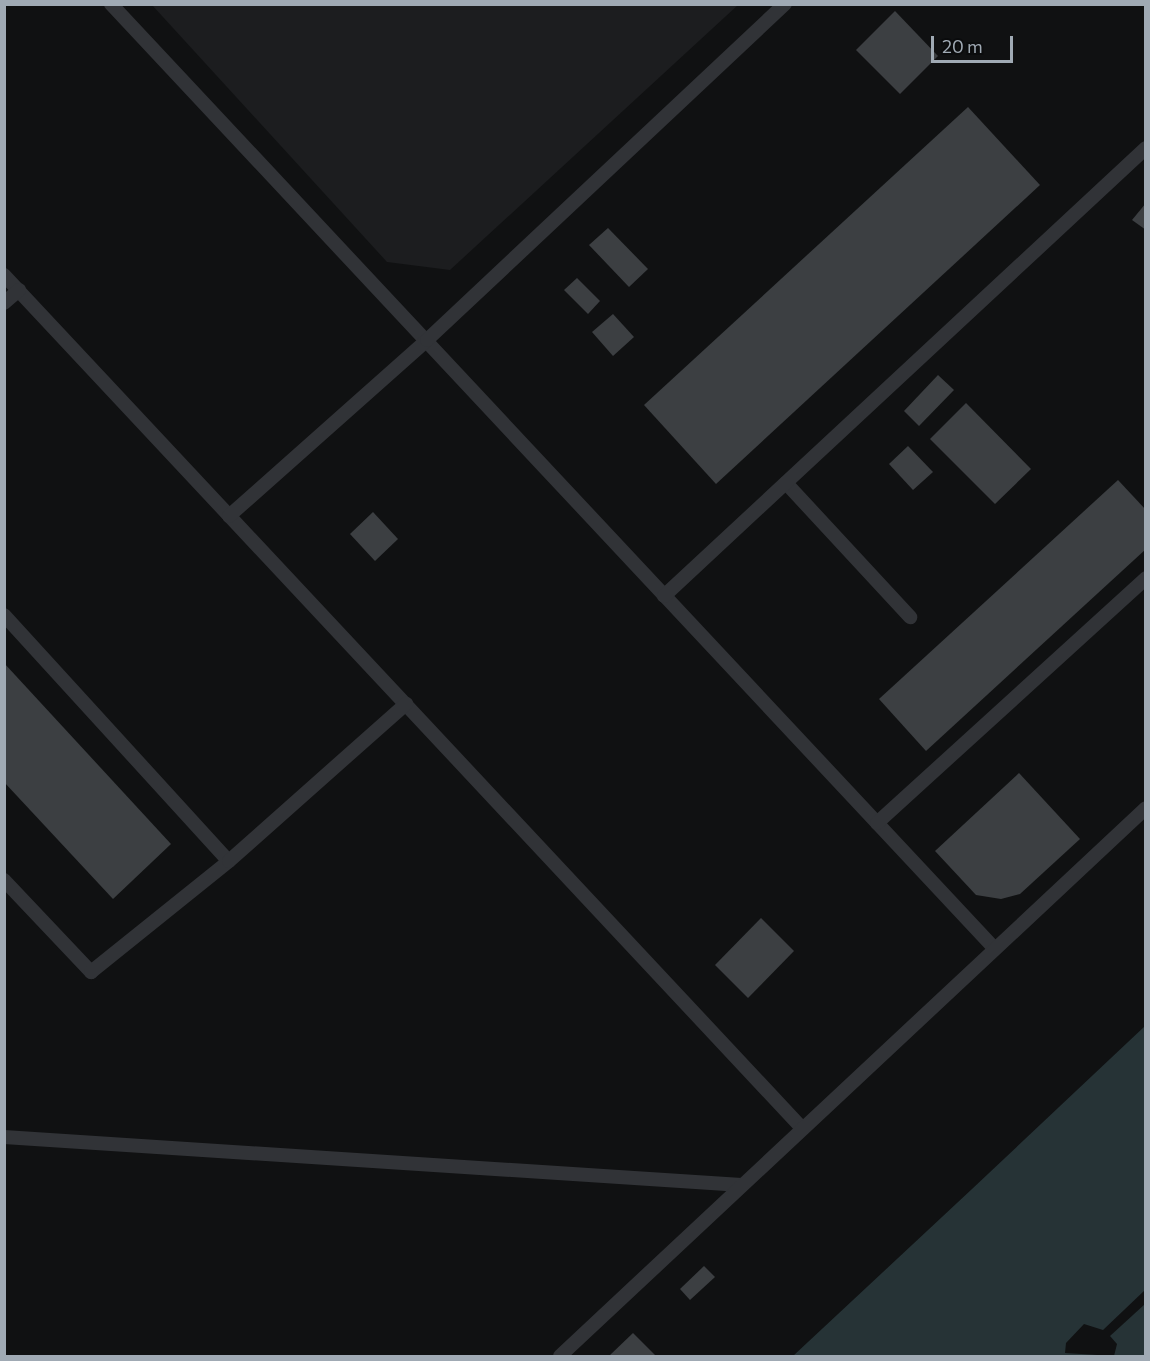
<!DOCTYPE html>
<style>
body{margin:0}
#map{position:relative;width:1150px;height:1361px;overflow:hidden;background:#101112;font-family:Commissioner,sans-serif}
div>[style]{position:absolute}
[style*='--x']{left:calc(var(--x)*1px);top:calc(var(--y)*1px);width:calc(var(--w)*1px);rotate:calc(var(--a)*1deg)}
.built>*{inset:0;background:#1c1d1f}
.water>*{inset:0;background:#263336}
.pier>*{inset:0;background:#101112}
.building>*{inset:0;background:#3c3f42}
.lane>*{height:14px;margin:-7px;padding:0 7px;transform-origin:7px;border-radius:7px;background:#313337}
span{translate:-50% -50%;white-space:nowrap;text-align:center;line-height:1.15;-webkit-text-stroke:4.5px #0b0c0d;paint-order:stroke}
.frame{position:absolute;inset:0;border:6px solid #a0aab4;pointer-events:none}
.scale{position:absolute;left:931px;top:36px;width:82px;height:27px;box-sizing:border-box;border:3px solid #a0aab4;border-top:0;padding-left:8px;font-size:18px;line-height:21px;white-space:nowrap;color:#a0aab4;-webkit-text-stroke:4px #0b0c0d;paint-order:stroke}
</style>
<div id="map">
<div class="built">
<div style="clip-path:polygon(152px 5px,738px 5px,450px 270px,387px 262px)"></div>
</div>
<div class="water">
<div style="clip-path:polygon(1145px 1026px,1145px 1356px,793px 1356px,972px 1189px)"></div>
</div>
<div class="pier">
<div style="clip-path:polygon(1145px 1290px,1145px 1304px,1110px 1336px,1117px 1344px,1114px 1356px,1065px 1353px,1066px 1343px,1084px 1324px,1103px 1330px)"></div>
</div>
<div class="building">
<div style="clip-path:polygon(895px 11px,938px 56px,900px 94px,856px 50px)"></div>
<div style="clip-path:polygon(968px 107px,1040px 185px,716px 484px,644px 405px)"></div>
<div style="clip-path:polygon(1146px 203px,1146px 230px,1132px 220px)"></div>
<div style="clip-path:polygon(608px 228px,648px 269px,629px 287px,589px 245px)"></div>
<div style="clip-path:polygon(577px 278px,600px 301px,588px 314px,564px 290px)"></div>
<div style="clip-path:polygon(613px 314px,634px 337px,613px 356px,592px 332px)"></div>
<div style="clip-path:polygon(938px 375px,954px 390px,919px 426px,904px 411px)"></div>
<div style="clip-path:polygon(966px 403px,1031px 469px,995px 504px,930px 439px)"></div>
<div style="clip-path:polygon(908px 446px,933px 472px,913px 490px,889px 464px)"></div>
<div style="clip-path:polygon(1118px 480px,1146px 510px,1146px 549px,926px 751px,879px 699px)"></div>
<div style="clip-path:polygon(373px 512px,398px 539px,375px 561px,350px 534px)"></div>
<div style="clip-path:polygon(4px 663px,171px 844px,113px 899px,4px 782px)"></div>
<div style="clip-path:polygon(1019px 773px,1080px 839px,1020px 894px,1001px 899px,976px 895px,935px 851px)"></div>
<div style="clip-path:polygon(761px 918px,794px 951px,748px 998px,715px 965px)"></div>
<div style="clip-path:polygon(704px 1266px,715px 1277px,690px 1300px,680px 1289px)"></div>
<div style="clip-path:polygon(633px 1333px,656px 1356px,609px 1356px)"></div>
</div>
<div class="lane">
<div style="--x:111;--y:4;--w:1293;--a:46.91"></div>
<div style="--x:4;--y:275;--w:1169;--a:46.91"></div>
<div style="--x:4;--y:303;--w:20;--a:-41"></div>
<div style="--x:786;--y:483;--w:183;--a:47.2"></div>
<div style="--x:229;--y:516;--w:265;--a:-41.6"></div>
<div style="--x:427;--y:340;--w:491;--a:-43.2"></div>
<div style="--x:664;--y:596;--w:658;--a:-42.91"></div>
<div style="--x:4;--y:615;--w:333;--a:47.6"></div>
<div style="--x:877;--y:823;--w:364;--a:-42.3"></div>
<div style="--x:4;--y:880;--w:127;--a:46.6"></div>
<div style="--x:91;--y:972;--w:177;--a:-38.8"></div>
<div style="--x:229;--y:861;--w:237;--a:-41.6"></div>
<div style="--x:4;--y:1137;--w:739;--a:3.73"></div>
<div style="--x:560;--y:1356;--w:802;--a:-43.08"></div>
</div>
<div class="frame"></div>
<div class="scale">20 m</div>
</div>
